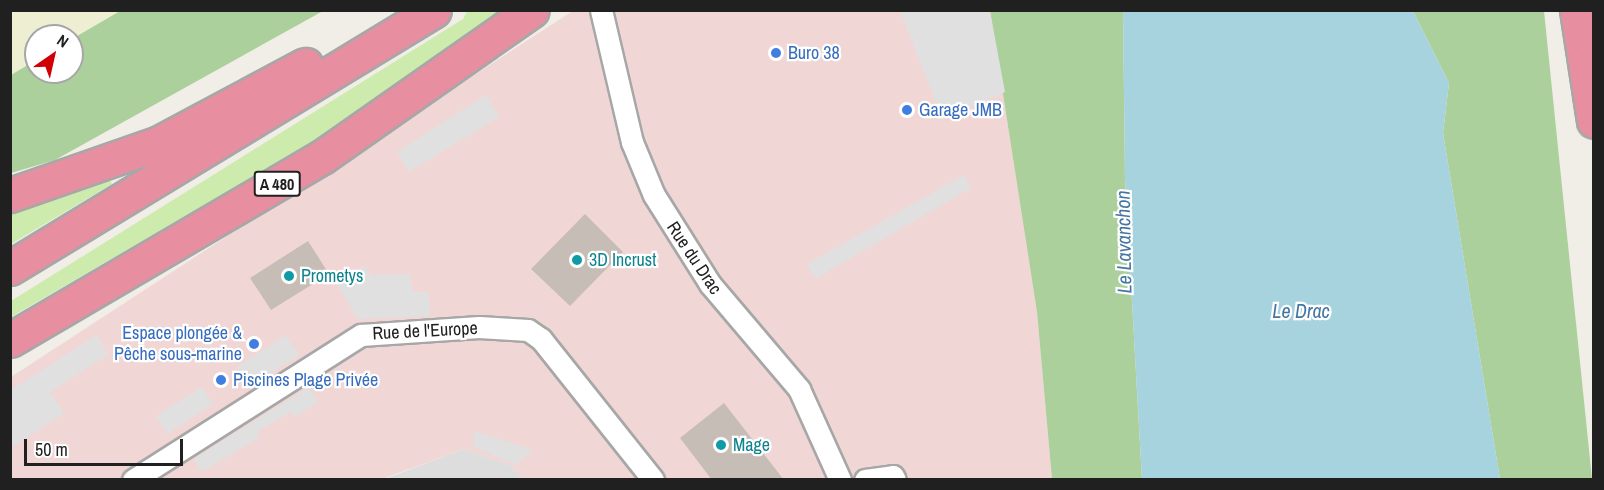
<!DOCTYPE html>
<meta charset="utf-8">
<style>
body{margin:0}
#map{position:relative;width:1604px;height:490px;overflow:hidden;background:#f1ede7;font-family:"Archivo Narrow",sans-serif}
div>[style]{position:absolute}
[style*='--x']{left:calc(var(--x)*1px);top:calc(var(--y)*1px);width:calc(var(--w)*1px);rotate:calc(var(--a)*1deg)}
.residential>*{inset:0;background:#dedddd}
.commercial>*{inset:0;background:#f1d6d6}
.farmland>*{inset:0;background:#eeefd2}
.grass>*{inset:0;background:#cdebad}
.forest>*{inset:0;background:#acd09b}
.parking>*{inset:0;background:#e0e0e0}
.water>*{inset:0;background:#a7d3de}
.building>*{inset:0;background:#c6bdb6}
.roads{filter:drop-shadow(2px 0 #a7a7a7) drop-shadow(-2px 0 #a7a7a7) drop-shadow(0 2px #a7a7a7) drop-shadow(0 -2px #a7a7a7)}
.street>*{height:21px;margin:-10.5px;padding:0 10.5px;transform-origin:10.5px;border-radius:10.5px;background:#fff}
.highway>*{height:33px;margin:-16.5px;padding:0 16.5px;transform-origin:16.5px;border-radius:16.5px;background:#e88ea1}
.dots>*{width:16px;height:16px;translate:-50% -50%;box-sizing:border-box;border:3px solid #fff;border-radius:50%}
span{translate:-50% -50%;white-space:nowrap;text-align:center;line-height:1.15;-webkit-text-stroke:4.5px #fff;paint-order:stroke}
.shield-label span{padding:2px 4px;background:#fff;border:2px solid;border-radius:4px;-webkit-text-stroke-width:0}
.shield-label{font-size:16px;color:#202020;font-weight:700}
.shop-label{font-size:18px;color:#366cbe}
.left{translate:0 -50%;text-align:left}
.right{translate:-100% -50%;text-align:right}
.street-label{font-size:18px;color:#202020}
.culture-label{font-size:18px;color:#0d838f}
.water-label{font-size:20px;color:#4576a2;font-style:italic}
.frame{position:absolute;inset:0;border:12px solid #202020;pointer-events:none}
.north{position:absolute;left:24px;top:24px;width:60px;height:60px;box-sizing:border-box;background:#fff;border:2px solid #a6a6a6;border-radius:50%;rotate:34deg;font-size:16px;font-weight:700;line-height:24px;text-align:center;color:#202020}
.north::after{content:'';display:block;margin:auto;width:21px;height:27px;background:#d00005;clip-path:polygon(50% 0,100% 100%,50% 72%,0 100%)}
.scale{position:absolute;left:24px;top:439px;width:159px;height:27px;box-sizing:border-box;border:3px solid #202020;border-top:0;padding-left:8px;font-size:18px;line-height:21px;white-space:nowrap;color:#202020;-webkit-text-stroke:4px #fff;paint-order:stroke}
</style>
<div id="map">
<div class="residential">
<div style="clip-path:polygon(464px 449px,512px 466px,522px 479px,382px 480px)"></div>
</div>
<div class="commercial">
<div style="clip-path:polygon(990px 11px,1037px 312px,1052px 479px,522px 479px,512px 466px,464px 449px,382px 479px,11px 480px,11px 377px,571px 12px)"></div>
</div>
<div class="farmland">
<div style="clip-path:polygon(10px 11px,120px 11px,72px 39px,36px 36px,36px 60px,11px 75px)"></div>
</div>
<div class="grass">
<div style="clip-path:polygon(467px 11px,508px 11px,402px 90px,11px 317px,11px 301px,463px 19px)"></div>
<div style="clip-path:polygon(107px 174px,112px 184px,11px 244px,10px 205px)"></div>
</div>
<div class="forest">
<div style="clip-path:polygon(120px 11px,120px 10px,323px 11px,55px 160px,11px 173px,11px 75px,36px 60px,36px 72px,72px 72px,72px 39px)"></div>
<div style="clip-path:polygon(990px 11px,1123px 11px,1125px 178px,1142px 479px,1052px 479px,1037px 312px)"></div>
<div style="clip-path:polygon(1413px 11px,1544px 11px,1592px 479px,1500px 479px,1443px 133px,1449px 83px)"></div>
</div>
<div class="parking">
<div style="clip-path:polygon(900px 11px,990px 11px,1005px 92px,943px 120px)"></div>
<div style="clip-path:polygon(486px 95px,499px 117px,409px 172px,397px 152px)"></div>
<div style="clip-path:polygon(964px 175px,971px 188px,815px 279px,807px 264px)"></div>
<div style="clip-path:polygon(364px 266px,371px 275px,410px 274px,413px 292px,429px 292px,430px 316px,358px 319px,336px 283px)"></div>
<div style="clip-path:polygon(97px 335px,108px 355px,50px 392px,64px 413px,11px 448px,11px 390px)"></div>
<div style="clip-path:polygon(286px 335px,299px 355px,250px 387px,237px 367px)"></div>
<div style="clip-path:polygon(202px 387px,213px 404px,167px 434px,156px 416px)"></div>
<div style="clip-path:polygon(309px 387px,318px 402px,294px 417px,290px 412px,257px 432px,260px 437px,202px 472px,193px 459px)"></div>
<div style="clip-path:polygon(474px 431px,533px 450px,515px 465px,473px 446px)"></div>
</div>
<div class="water">
<div style="clip-path:polygon(1123px 11px,1413px 11px,1449px 83px,1443px 133px,1500px 479px,1142px 479px,1125px 178px)"></div>
</div>
<div class="building">
<div style="clip-path:polygon(585px 214px,623px 252px,570px 306px,531px 269px)"></div>
<div style="clip-path:polygon(308px 241px,329px 274px,271px 310px,250px 278px)"></div>
<div style="clip-path:polygon(724px 403px,784px 480px,712px 480px,680px 438px)"></div>
</div>
<div class="roads">
<div class="street">
<div style="--x:601;--y:10;--w:136;--a:76.8"></div>
<div style="--x:632;--y:142;--w:57;--a:67.5"></div>
<div style="--x:654;--y:195;--w:105;--a:57.8"></div>
<div style="--x:710;--y:284;--w:138;--a:49.7"></div>
<div style="--x:799;--y:389;--w:100;--a:65.7"></div>
<div style="--x:133;--y:480;--w:270;--a:-32.5"></div>
<div style="--x:361;--y:335;--w:118;--a:-3.9"></div>
<div style="--x:479;--y:327;--w:49;--a:3.5"></div>
<div style="--x:528;--y:330;--w:16;--a:35"></div>
<div style="--x:541;--y:339;--w:180;--a:51.5"></div>
<div style="--x:865;--y:480;--w:28;--a:-8"></div>
<div style="--x:893;--y:476;--w:4;--a:63"></div>
</div>
<div class="highway">
<div style="--x:1577;--y:10;--w:112;--a:81.3"></div>
<div style="--x:10;--y:195;--w:158;--a:-19.2"></div>
<div style="--x:159;--y:143;--w:166;--a:-28.1"></div>
<div style="--x:10;--y:268;--w:496;--a:-31.3"></div>
<div style="--x:10;--y:340;--w:362;--a:-30.4"></div>
<div style="--x:322;--y:157;--w:256;--a:-35"></div>
</div>
</div>
<div class="dots">
<div style="left:776px;top:53px;background:#3f7fe0"></div>
<div style="left:907px;top:110px;background:#3f7fe0"></div>
<div style="left:577px;top:260px;background:#0f9aa8"></div>
<div style="left:289px;top:276px;background:#0f9aa8"></div>
<div style="left:254px;top:344px;background:#3f7fe0"></div>
<div style="left:221px;top:380px;background:#3f7fe0"></div>
<div style="left:721px;top:445px;background:#0f9aa8"></div>
</div>
<div class="shield-label">
<span style="left:277px;top:184px">A 480</span>
</div>
<div class="shop-label">
<span class="left" style="left:788px;top:53px">Buro 38</span>
<span class="left" style="left:919px;top:110px">Garage JMB</span>
<span class="right" style="left:242px;top:344px">Espace plongée &amp;<br>Pêche sous-marine</span>
<span class="left" style="left:233px;top:380px">Piscines Plage Privée</span>
</div>
<div class="street-label">
<span style="left:694px;top:258px;rotate:56deg">Rue du Drac</span>
<span style="left:425px;top:331px;rotate:-3deg">Rue de l'Europe</span>
</div>
<div class="culture-label">
<span class="left" style="left:589px;top:260px">3D Incrust</span>
<span class="left" style="left:301px;top:276px">Prometys</span>
<span class="left" style="left:733px;top:445px">Mage</span>
</div>
<div class="water-label">
<span style="left:1123px;top:242px;rotate:-91deg">Le Lavanchon</span>
<span style="left:1301px;top:310px">Le Drac</span>
</div>
<div class="frame"></div>
<div class="north">N</div>
<div class="scale">50 m</div>
</div>
